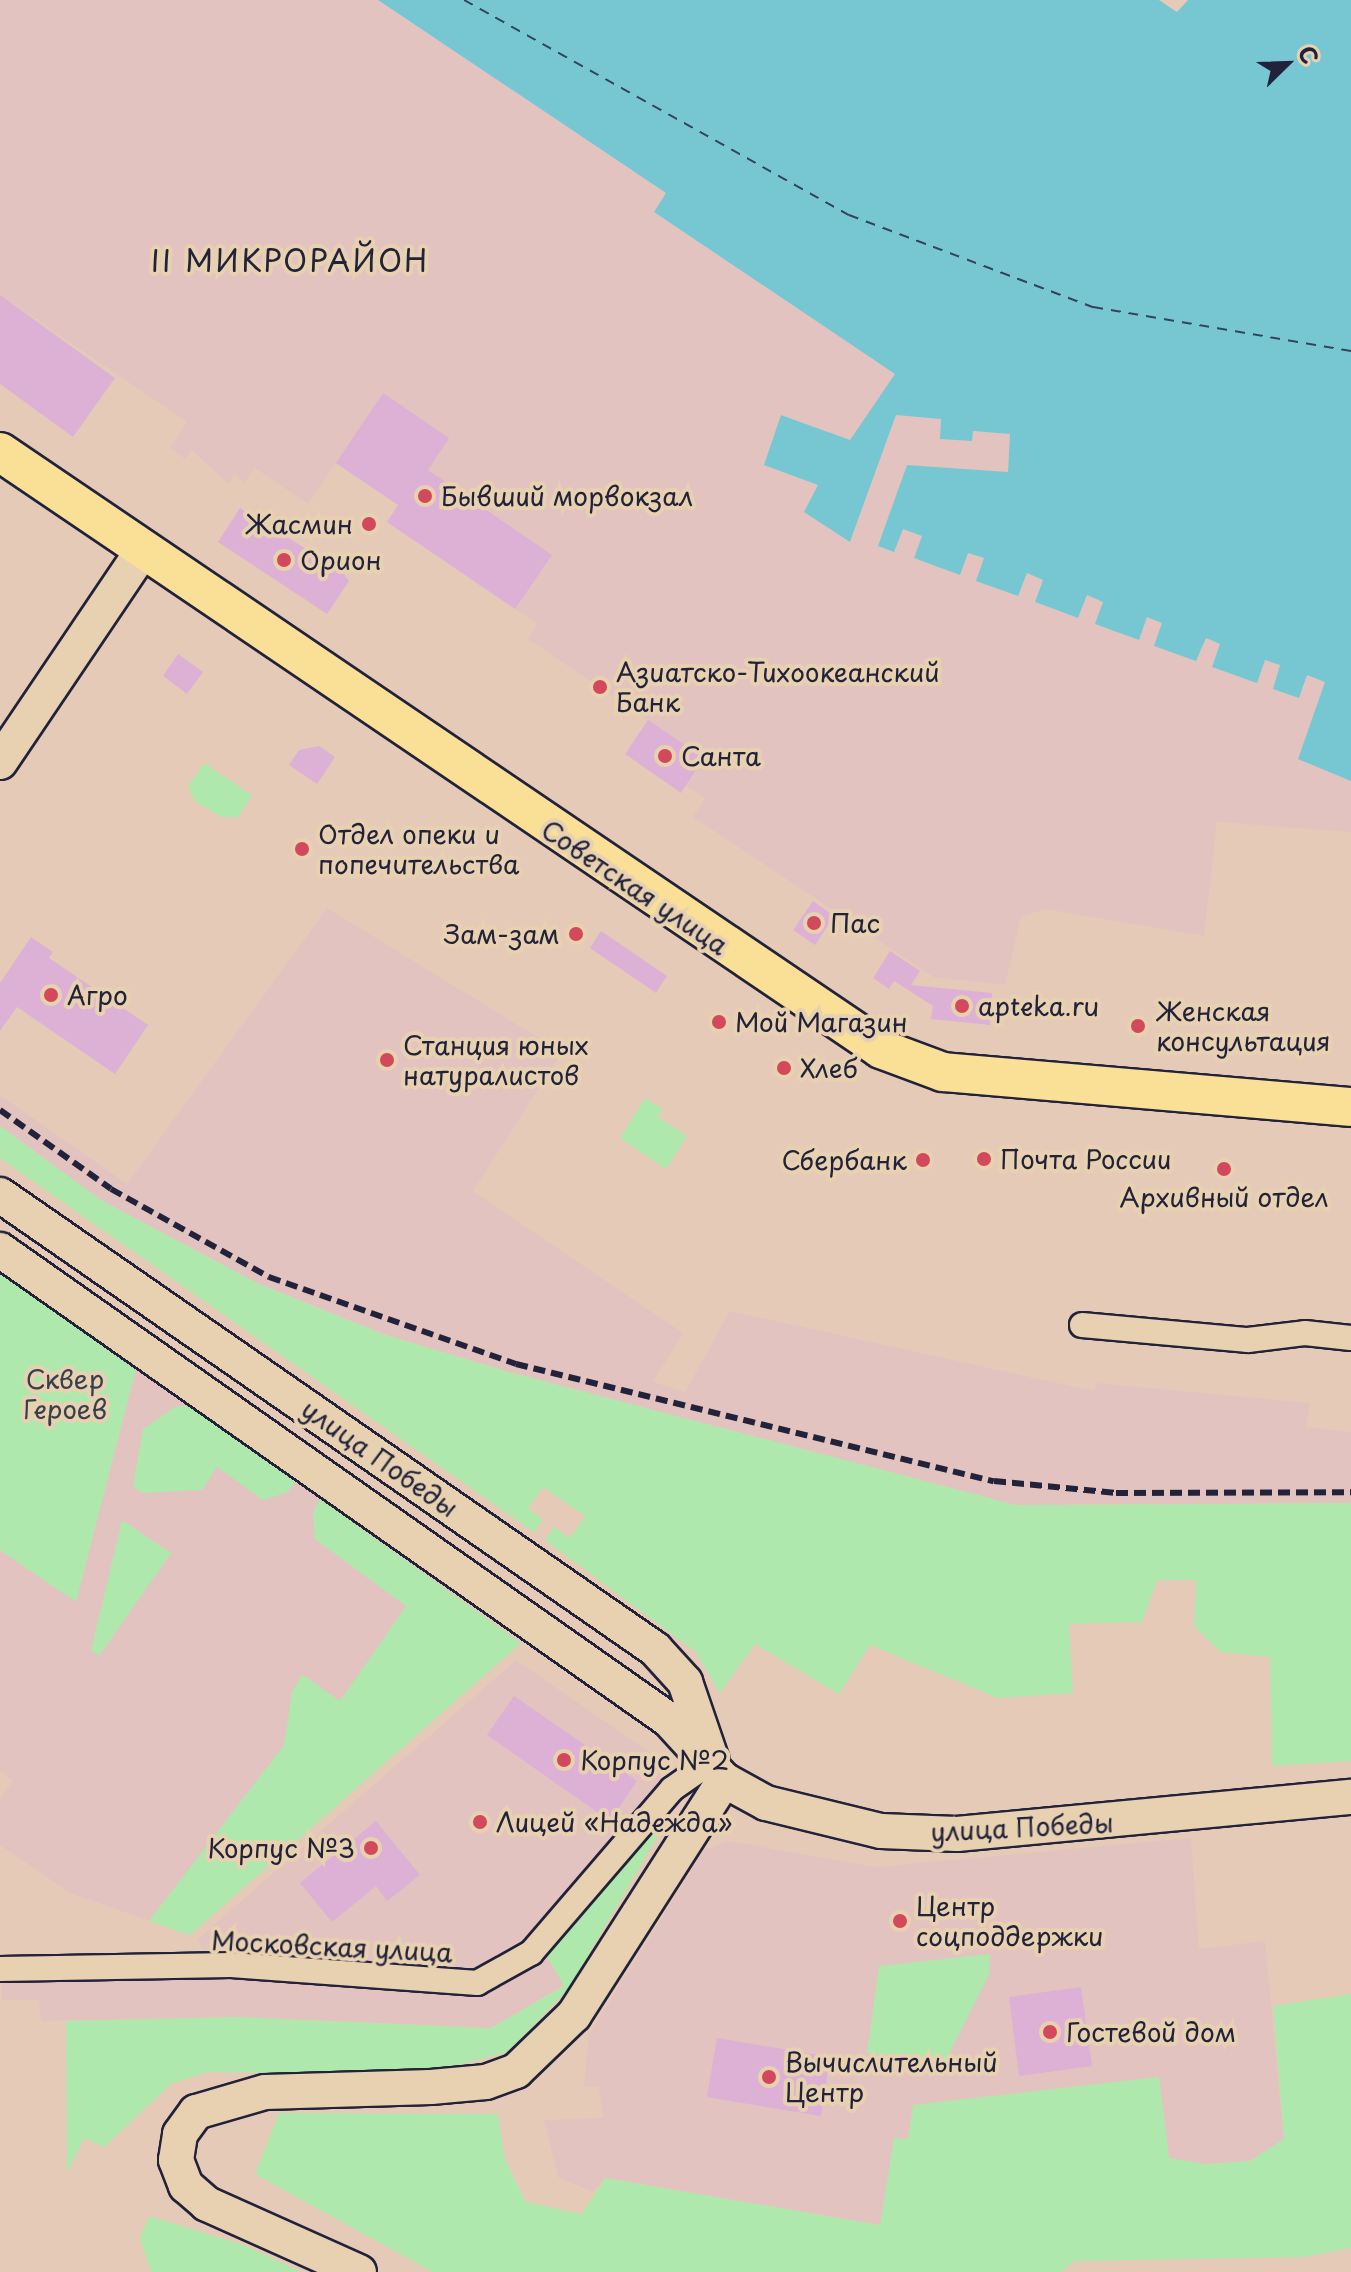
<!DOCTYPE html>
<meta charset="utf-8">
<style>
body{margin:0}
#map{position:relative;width:1351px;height:2272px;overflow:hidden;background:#e5cbb7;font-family:"Playpen Sans",sans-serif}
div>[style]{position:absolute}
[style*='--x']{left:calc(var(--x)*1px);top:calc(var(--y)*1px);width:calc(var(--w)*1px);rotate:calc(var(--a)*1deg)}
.built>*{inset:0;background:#e2c3c0}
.green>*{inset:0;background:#afe8ac}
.water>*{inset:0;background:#77c7d3}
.ferry>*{height:2px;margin-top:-1px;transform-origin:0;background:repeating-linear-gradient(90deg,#334359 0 10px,transparent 0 18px)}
.building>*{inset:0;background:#dcb1d5}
.roads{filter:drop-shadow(2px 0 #22223b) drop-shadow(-2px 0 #22223b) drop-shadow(0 2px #22223b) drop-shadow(0 -2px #22223b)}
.street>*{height:24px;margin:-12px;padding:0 12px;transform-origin:12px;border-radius:12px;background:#e7d1b0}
.secondary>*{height:34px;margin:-17px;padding:0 17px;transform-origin:17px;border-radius:17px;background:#e7d1b0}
.primary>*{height:38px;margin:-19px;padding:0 19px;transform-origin:19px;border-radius:19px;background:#fadf96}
.rail>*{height:6px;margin-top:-3px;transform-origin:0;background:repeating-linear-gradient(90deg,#22223b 0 12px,transparent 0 18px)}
.dots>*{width:22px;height:22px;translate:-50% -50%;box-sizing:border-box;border:4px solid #e7d1b0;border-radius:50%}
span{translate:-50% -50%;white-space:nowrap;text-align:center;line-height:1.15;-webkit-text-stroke:8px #e7d1b0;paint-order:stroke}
.poi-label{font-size:26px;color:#22223b}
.left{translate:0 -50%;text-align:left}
.right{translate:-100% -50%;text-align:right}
.street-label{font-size:26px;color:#22223b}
.park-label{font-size:26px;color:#37404c}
.quarter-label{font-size:30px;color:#22223b;letter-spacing:2px}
.north{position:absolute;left:1247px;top:24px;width:80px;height:80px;-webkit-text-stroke:6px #e7d1b0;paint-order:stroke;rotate:67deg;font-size:22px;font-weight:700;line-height:32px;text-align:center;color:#22223b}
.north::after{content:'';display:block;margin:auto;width:28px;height:36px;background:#22223b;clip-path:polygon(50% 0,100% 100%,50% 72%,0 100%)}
</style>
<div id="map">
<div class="built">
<div style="clip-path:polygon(0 0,378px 0,666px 193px,654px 212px,896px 374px,850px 440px,782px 415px,819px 485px,804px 512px,851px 541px,896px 415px,941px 418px,940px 439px,971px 441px,972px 431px,1010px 434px,1008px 472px,907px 465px,896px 497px,903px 529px,922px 535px,914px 559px,968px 552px,985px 558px,977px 581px,1018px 596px,1026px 573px,1043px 579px,1036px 603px,1078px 618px,1087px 595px,1103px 601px,1096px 624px,1138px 640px,1147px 617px,1163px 623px,1155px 645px,1196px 661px,1205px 638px,1220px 644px,1213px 667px,1265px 660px,1281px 666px,1273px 689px,1299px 698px,1307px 675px,1326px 682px,1298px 758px,1351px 781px,1351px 832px,1217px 822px,1204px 936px,1045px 909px,1021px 917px,1005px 985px,933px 977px,693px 817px,705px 798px,686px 786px,704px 758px,528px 639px,537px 624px,387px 522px,398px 505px,336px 463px,308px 504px,255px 468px,245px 482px,234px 475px,228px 484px,192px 450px,185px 459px,170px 448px,187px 422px,0 295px)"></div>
<div style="clip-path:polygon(327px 908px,562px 1052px,473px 1191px,683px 1333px,653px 1382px,685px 1392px,730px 1311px,1094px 1391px,1097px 1383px,1310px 1403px,1306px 1427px,1351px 1432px,1351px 1503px,1016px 1505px,509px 1372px,383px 1334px,257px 1283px,101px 1200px,0 1126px,0 1095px,127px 1184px)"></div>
<div style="clip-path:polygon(137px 1365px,521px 1643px,190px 1935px,70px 1893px,0 1845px,0 1800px,13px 1781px,0 1771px,0 1550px,76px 1601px)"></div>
<div style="clip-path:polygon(516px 1660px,655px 1756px,662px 1780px,520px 1947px,470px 1974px,202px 1949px,198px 1939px)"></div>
<div style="clip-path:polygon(1191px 1838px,1199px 1949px,1265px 1941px,1284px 2139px,1250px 2161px,1207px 2164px,1169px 2158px,1158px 2077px,908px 2140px,895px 2138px,881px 2225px,606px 2178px,593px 2192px,558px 2177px,544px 2120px,604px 2118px,598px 2086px,584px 2087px,589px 2034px,704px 1850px,729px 1841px,875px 1867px)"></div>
<div style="clip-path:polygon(545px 1953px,564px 1985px,491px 2028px,236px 2017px,41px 2021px,39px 2000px,2px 2000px,1px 1979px,233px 1978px,473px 1995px)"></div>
</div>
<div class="green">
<div style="clip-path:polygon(204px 763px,252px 795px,238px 817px,222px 817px,195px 801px,188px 787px)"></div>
<div style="clip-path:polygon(645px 1098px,662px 1109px,658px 1117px,687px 1136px,666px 1169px,620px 1138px)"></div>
<div style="clip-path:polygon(0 1126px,101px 1200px,257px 1283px,383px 1334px,509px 1372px,1016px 1505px,1351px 1503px,1351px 1761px,1272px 1766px,1270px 1657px,1221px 1652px,1194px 1626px,1196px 1580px,1157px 1580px,1142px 1622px,1069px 1624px,1073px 1693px,998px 1698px,870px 1645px,839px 1694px,755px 1644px,720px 1693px,696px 1652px,545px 1540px,554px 1527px,570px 1538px,585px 1516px,543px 1487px,528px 1508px,543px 1520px,534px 1532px,0 1158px)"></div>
<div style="clip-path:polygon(0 1270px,137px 1365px,76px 1602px,0 1550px)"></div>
<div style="clip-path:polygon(191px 1405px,296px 1481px,288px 1492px,263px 1500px,217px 1467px,202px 1490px,142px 1493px,133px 1486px,143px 1429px,175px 1407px)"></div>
<div style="clip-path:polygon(320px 1499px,521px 1643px,190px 1935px,149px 1921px,284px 1745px,292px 1692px,302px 1674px,340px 1701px,406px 1606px,315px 1539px,313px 1512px)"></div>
<div style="clip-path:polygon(122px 1520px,171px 1553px,99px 1656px,91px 1650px)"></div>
<div style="clip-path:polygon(665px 1812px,667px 1820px,569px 1988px,509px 2051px,429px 2074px,207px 2072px,171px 2084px,104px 2147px,84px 2138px,67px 2173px,66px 2021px,236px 2017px,491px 2028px,564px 1986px,545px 1953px)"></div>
<div style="clip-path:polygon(990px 1954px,989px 1975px,945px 2062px,867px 2053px,879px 1966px)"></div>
<div style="clip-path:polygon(1351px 1994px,1351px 2248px,1304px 2257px,1074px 2261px,1061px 2272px,433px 2272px,255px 2174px,279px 2113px,498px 2114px,505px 2160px,526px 2202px,582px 2214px,605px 2178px,880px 2225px,894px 2138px,908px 2139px,913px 2105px,1159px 2077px,1169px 2158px,1207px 2164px,1250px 2161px,1284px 2139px,1273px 2006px)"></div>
<div style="clip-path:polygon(149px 2216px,244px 2245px,301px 2272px,151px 2272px,140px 2238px)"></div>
</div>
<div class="water">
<div style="clip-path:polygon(378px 0,1159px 0,1177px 12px,1188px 0,1351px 0,1351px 781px,1298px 759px,1325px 682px,1307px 675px,1299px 698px,1273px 689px,1280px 665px,1265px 660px,1257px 683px,1212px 667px,1220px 644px,1206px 638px,1196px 661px,1154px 646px,1162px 623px,1147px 617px,1139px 640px,1095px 624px,1103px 602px,1087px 595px,1078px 618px,1035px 602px,1043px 580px,1027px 573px,1018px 596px,976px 581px,984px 558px,968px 553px,960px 575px,914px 558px,922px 536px,903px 529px,894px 552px,878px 546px,907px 465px,1008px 472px,1010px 434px,973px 431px,972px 441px,940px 439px,941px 419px,896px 415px,850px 542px,804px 512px,818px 485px,764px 465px,781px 415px,850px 440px,895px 374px,654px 212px,666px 193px)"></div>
</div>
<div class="ferry">
<div style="--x:464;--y:0;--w:441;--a:29.2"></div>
<div style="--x:849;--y:215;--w:261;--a:20.7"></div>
<div style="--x:1093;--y:307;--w:262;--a:9.7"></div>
</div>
<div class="building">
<div style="clip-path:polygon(0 295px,115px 378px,73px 437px,0 384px)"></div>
<div style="clip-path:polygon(383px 393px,449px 438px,428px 470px,552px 555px,515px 609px,387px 522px,398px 505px,336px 463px)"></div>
<div style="clip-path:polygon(240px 508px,342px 571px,349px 581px,327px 614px,218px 542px)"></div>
<div style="clip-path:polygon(178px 654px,203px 672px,187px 694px,163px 676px)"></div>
<div style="clip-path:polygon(648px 720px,704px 758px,681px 793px,625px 754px)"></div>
<div style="clip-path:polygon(319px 746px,335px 757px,317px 784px,289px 765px,299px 750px)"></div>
<div style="clip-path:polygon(813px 901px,834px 916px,815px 945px,793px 930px)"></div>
<div style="clip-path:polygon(601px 931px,667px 976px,656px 993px,590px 948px)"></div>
<div style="clip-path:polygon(31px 937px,53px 952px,49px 958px,148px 1025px,115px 1074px,17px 1007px,0 1031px,0 983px)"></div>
<div style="clip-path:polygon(890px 951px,920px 971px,911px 985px,992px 993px,990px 1025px,931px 1019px,933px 1006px,894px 981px,889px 989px,873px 978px)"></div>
<div style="clip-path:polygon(514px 1696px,637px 1781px,610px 1821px,487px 1735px)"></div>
<div style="clip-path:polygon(376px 1821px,420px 1875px,387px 1901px,376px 1886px,332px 1922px,300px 1883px)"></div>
<div style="clip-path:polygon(1081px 1987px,1092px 2066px,1019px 2076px,1009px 1997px)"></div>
<div style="clip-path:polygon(717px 2038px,830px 2057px,821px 2116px,707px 2097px)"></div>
</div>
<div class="roads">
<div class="street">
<div style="--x:1082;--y:1325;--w:167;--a:5.2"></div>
<div style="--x:1248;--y:1340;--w:57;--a:-7"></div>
<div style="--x:1305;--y:1333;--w:46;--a:6.2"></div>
<div style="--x:0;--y:1969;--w:231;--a:-1"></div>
<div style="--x:231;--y:1965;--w:247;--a:4.2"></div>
<div style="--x:477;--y:1983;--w:62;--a:-29.1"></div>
<div style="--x:531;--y:1953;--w:216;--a:-49.3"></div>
<div style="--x:672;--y:1789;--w:49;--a:-35"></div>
</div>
<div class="secondary">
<div style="--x:0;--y:762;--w:256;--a:-56"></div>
<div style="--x:0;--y:1195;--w:797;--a:34.73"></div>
<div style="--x:655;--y:1649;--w:45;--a:47.7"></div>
<div style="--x:685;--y:1682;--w:83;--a:71.1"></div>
<div style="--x:0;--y:1250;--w:818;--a:35.09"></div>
<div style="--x:669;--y:1720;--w:81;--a:47.5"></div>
<div style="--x:724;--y:1780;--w:48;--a:28.7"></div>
<div style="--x:766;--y:1803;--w:118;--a:13.7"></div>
<div style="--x:881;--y:1831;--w:76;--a:2.3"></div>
<div style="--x:957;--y:1834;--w:396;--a:-5.4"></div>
<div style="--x:359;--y:2272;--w:167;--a:-155.9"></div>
<div style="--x:207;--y:2204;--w:28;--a:-139"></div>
<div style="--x:186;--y:2186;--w:28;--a:-111"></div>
<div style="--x:176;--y:2160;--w:26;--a:-81"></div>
<div style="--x:180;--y:2134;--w:27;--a:-54"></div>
<div style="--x:196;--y:2112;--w:72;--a:-16.2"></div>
<div style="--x:265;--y:2092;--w:166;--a:-1.7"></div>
<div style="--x:431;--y:2087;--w:55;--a:-5.2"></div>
<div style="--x:486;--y:2082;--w:32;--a:-20"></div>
<div style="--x:516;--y:2071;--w:81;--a:-44"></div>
<div style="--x:574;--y:2015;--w:279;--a:-57.4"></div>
</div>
<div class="primary">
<div style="--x:0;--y:452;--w:1064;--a:34.12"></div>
<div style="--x:881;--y:1049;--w:66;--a:20.4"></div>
<div style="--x:943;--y:1072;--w:409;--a:4.9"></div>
</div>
</div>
<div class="rail">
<div style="--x:0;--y:1110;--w:136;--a:35.4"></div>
<div style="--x:111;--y:1189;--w:181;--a:29.1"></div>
<div style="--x:269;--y:1277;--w:262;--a:19.4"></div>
<div style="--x:516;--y:1364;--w:492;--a:13.8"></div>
<div style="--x:994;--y:1481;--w:123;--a:5.6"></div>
<div style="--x:1116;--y:1493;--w:235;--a:-0.2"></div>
</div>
<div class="dots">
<div style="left:425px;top:496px;background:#d1495b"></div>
<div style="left:369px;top:524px;background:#d1495b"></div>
<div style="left:284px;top:560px;background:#d1495b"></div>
<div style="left:600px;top:687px;background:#d1495b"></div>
<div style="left:665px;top:756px;background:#d1495b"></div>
<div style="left:302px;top:849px;background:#d1495b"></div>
<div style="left:814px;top:923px;background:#d1495b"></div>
<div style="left:576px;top:934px;background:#d1495b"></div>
<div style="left:51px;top:995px;background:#d1495b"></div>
<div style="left:962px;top:1006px;background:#d1495b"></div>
<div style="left:719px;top:1022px;background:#d1495b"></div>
<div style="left:1138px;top:1026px;background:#d1495b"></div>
<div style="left:387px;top:1060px;background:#d1495b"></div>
<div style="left:784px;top:1068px;background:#d1495b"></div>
<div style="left:984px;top:1159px;background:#d1495b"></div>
<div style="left:923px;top:1160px;background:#d1495b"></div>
<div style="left:1224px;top:1169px;background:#d1495b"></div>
<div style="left:564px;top:1760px;background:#d1495b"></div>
<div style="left:480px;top:1822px;background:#d1495b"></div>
<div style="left:371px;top:1848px;background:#d1495b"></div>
<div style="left:900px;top:1921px;background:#d1495b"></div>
<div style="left:1050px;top:2032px;background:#d1495b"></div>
<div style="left:769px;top:2077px;background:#d1495b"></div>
</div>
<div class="poi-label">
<span class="left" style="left:441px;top:496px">Бывший морвокзал</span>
<span class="right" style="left:353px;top:524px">Жасмин</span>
<span class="left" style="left:300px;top:560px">Орион</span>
<span class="left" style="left:616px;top:687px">Азиатско-Тихоокеанский<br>Банк</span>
<span class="left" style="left:681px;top:756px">Санта</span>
<span class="left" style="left:318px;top:849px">Отдел опеки и<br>попечительства</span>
<span class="left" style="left:830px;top:923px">Пас</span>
<span class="right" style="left:560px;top:934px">Зам-зам</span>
<span class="left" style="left:67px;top:995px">Агро</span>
<span class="left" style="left:978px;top:1006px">apteka.ru</span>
<span class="left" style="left:1156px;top:1026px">Женская<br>консультация</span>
<span class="left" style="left:735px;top:1022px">Мой Магазин</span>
<span class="left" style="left:403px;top:1060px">Станция юных<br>натуралистов</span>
<span class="left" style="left:800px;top:1068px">Хлеб</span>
<span class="left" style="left:1000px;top:1159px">Почта России</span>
<span class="right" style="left:907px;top:1160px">Сбербанк</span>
<span style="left:1224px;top:1197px">Архивный отдел</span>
<span class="left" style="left:580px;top:1760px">Корпус №2</span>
<span class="left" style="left:496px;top:1822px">Лицей «Надежда»</span>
<span class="right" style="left:355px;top:1848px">Корпус №3</span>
<span class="left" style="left:916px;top:1921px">Центр<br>соцподдержки</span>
<span class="left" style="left:1066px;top:2032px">Гостевой дом</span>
<span class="left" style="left:785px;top:2077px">Вычислительный<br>Центр</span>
</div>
<div class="street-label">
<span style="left:635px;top:887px;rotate:34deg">Советская улица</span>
<span style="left:380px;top:1458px;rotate:35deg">улица Победы</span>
<span style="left:1022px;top:1827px;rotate:-3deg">улица Победы</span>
<span style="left:332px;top:1946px;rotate:3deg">Московская улица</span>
</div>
<div class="park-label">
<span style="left:65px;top:1394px">Сквер<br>Героев</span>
</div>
<div class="quarter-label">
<span style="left:290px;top:260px">II МИКРОРАЙОН</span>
</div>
<div class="north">С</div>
</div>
